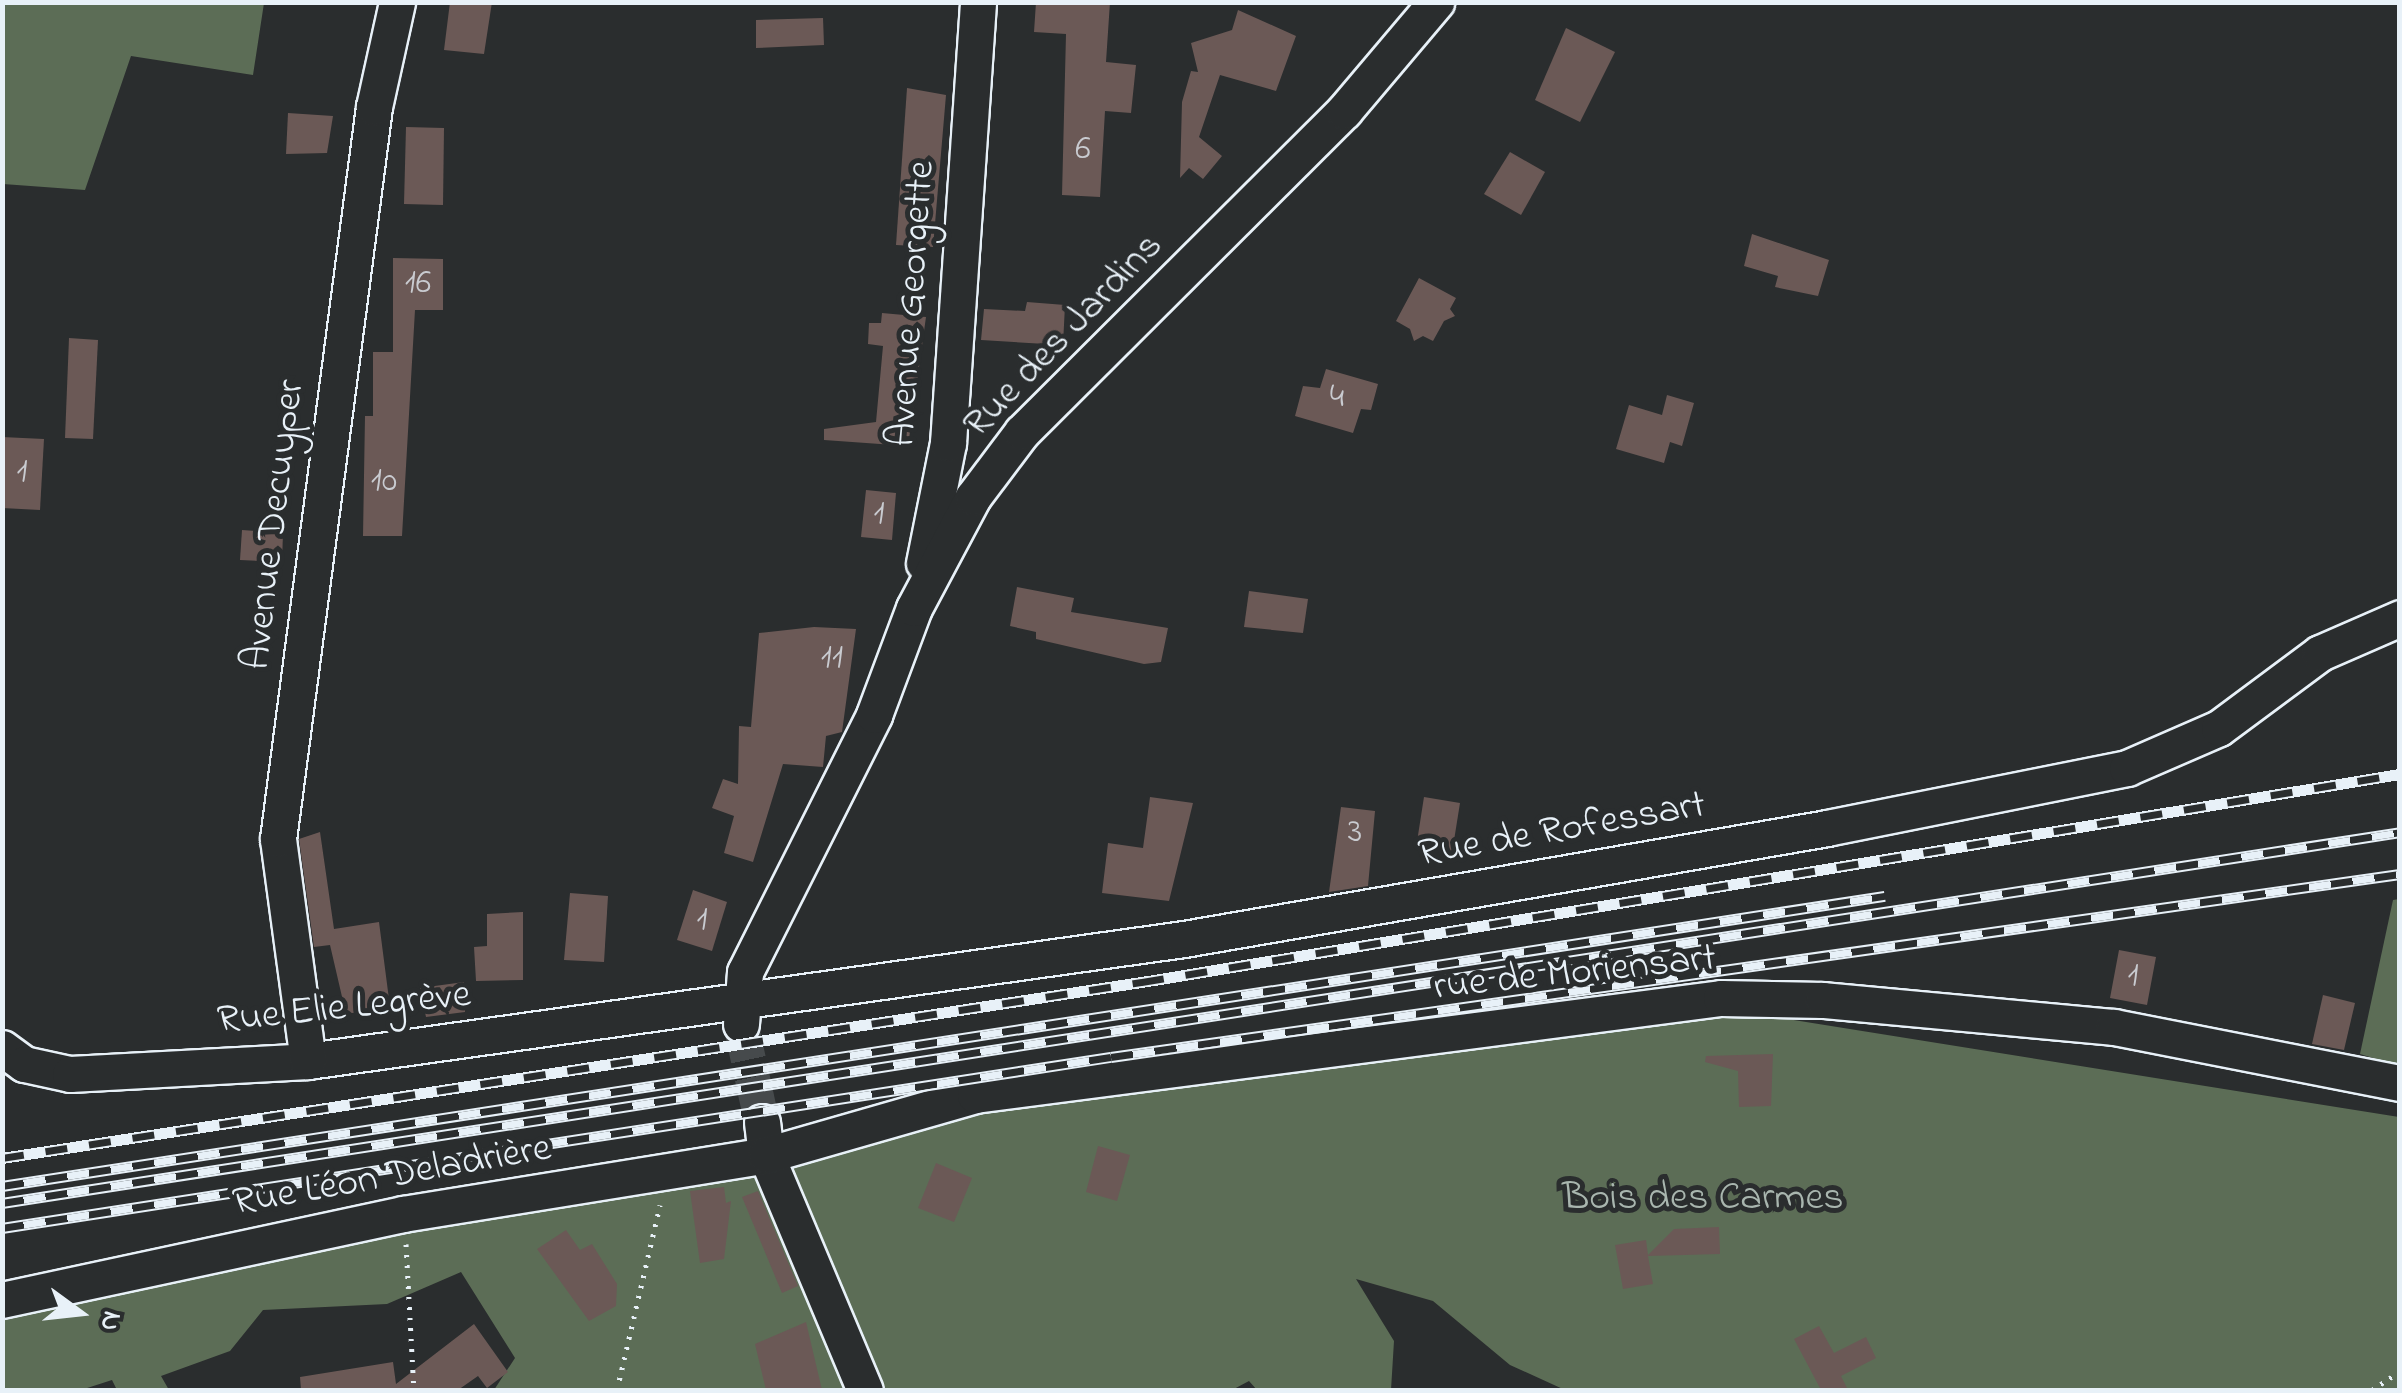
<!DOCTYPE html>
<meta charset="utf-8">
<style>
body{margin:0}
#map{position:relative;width:2402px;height:1393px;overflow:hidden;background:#2a2d2e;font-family:"Indie Flower",sans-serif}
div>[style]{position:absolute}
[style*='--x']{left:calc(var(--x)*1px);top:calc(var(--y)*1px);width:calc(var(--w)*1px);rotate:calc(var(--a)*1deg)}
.green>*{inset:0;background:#5c6d56}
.building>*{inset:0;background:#6b5956}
.minor-tunnel>*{height:35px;margin-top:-17.5px;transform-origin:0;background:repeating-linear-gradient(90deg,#464a4c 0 35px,transparent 0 53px)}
.path>*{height:5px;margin-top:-2.5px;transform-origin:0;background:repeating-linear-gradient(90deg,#e8f1f8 0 2.5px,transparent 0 10.5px)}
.roads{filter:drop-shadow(2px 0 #e8f1f8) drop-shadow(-2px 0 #e8f1f8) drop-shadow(0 2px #e8f1f8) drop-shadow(0 -2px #e8f1f8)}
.minor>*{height:35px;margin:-17.5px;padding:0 17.5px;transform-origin:17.5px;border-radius:17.5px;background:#2a2d2e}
.rail>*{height:11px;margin-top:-5.5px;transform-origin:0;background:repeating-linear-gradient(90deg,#2a2d2e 0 22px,#e8f1f8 0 44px);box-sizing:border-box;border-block:2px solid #e8f1f8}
span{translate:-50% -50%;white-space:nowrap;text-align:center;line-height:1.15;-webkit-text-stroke:10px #2a2d2e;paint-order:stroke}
.number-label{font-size:35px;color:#c9cbd0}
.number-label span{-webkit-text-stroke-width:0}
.street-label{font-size:40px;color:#e8f1f8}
.park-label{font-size:40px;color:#a9b6af}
.frame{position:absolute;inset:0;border:5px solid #e8f1f8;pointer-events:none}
.north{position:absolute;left:30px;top:1263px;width:100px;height:100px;-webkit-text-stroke:8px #2a2d2e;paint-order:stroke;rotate:105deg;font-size:28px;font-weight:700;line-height:40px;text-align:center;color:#e8f1f8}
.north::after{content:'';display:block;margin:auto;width:35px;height:45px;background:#e8f1f8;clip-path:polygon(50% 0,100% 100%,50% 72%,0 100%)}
</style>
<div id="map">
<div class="green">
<div style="clip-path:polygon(2px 3px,3px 2px,264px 3px,253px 75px,131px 56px,85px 190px,3px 184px)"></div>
<div style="clip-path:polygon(2399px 899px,2399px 1066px,2360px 1054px,2393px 900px)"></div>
<div style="clip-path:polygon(1706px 1006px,2399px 1117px,2399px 1390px,1565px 1390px,1510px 1365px,1433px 1301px,1356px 1279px,1394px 1341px,1391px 1390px,1257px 1390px,1249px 1381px,1232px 1390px,494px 1390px,515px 1358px,461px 1272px,387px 1304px,263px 1310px,230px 1351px,161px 1376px,169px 1390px,117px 1390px,112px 1380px,81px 1390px,3px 1390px,3px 1283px,1011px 1097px)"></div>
</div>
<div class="building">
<div style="clip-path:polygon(450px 2px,492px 2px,484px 54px,444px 50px)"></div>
<div style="clip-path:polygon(1036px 2px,1110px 2px,1106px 62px,1136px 65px,1131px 113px,1105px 111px,1100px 197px,1062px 195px,1066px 34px,1034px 32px)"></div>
<div style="clip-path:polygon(1238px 10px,1296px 36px,1276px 91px,1220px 75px,1199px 137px,1222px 156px,1203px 179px,1189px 168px,1180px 178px,1182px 102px,1191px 71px,1198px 72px,1191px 43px,1232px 30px)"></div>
<div style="clip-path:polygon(823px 18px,824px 45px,756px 48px,756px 20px)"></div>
<div style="clip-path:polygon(1566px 28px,1615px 52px,1580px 122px,1535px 100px)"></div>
<div style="clip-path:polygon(907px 88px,946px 95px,933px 247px,896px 245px)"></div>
<div style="clip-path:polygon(288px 113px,333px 116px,327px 153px,286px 154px)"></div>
<div style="clip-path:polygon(406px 127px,444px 128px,443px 205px,404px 204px)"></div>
<div style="clip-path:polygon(1510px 152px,1545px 172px,1521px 215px,1484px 194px)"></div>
<div style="clip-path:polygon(1752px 234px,1829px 260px,1818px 296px,1775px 287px,1778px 276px,1744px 266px)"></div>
<div style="clip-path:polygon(393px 258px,443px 259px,443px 310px,415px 310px,402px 536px,363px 536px,365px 416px,373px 416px,373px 352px,393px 352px)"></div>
<div style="clip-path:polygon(1419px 278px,1456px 298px,1450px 309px,1455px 316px,1444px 321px,1433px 341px,1423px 336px,1414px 341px,1410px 329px,1396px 321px)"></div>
<div style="clip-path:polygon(1027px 302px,1065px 305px,1063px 345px,981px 340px,984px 309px,1025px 311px)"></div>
<div style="clip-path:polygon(882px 313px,926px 317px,908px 446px,824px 440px,824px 429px,876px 422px,883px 346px,868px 344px,869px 323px,881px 323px)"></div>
<div style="clip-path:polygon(69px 338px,98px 340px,93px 439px,65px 438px)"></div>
<div style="clip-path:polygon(1326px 369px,1378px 384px,1371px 410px,1361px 409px,1353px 433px,1295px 416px,1303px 386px,1320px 388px)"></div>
<div style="clip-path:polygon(1667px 395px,1694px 403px,1682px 446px,1670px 442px,1664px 463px,1616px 449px,1629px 405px,1662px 415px)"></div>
<div style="clip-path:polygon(2px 437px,44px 439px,40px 510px,2px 508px)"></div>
<div style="clip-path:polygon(866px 490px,896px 493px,892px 540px,861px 537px)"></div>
<div style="clip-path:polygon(242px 530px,283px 533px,282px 562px,240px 560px)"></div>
<div style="clip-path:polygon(1017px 587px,1074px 598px,1071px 612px,1168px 628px,1161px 662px,1144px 664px,1036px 639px,1036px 632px,1010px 626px)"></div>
<div style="clip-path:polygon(1249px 591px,1308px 599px,1303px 633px,1244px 627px)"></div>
<div style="clip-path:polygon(814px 627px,856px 629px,842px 732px,826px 736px,823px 767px,783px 764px,753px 862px,724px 853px,734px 816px,712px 808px,723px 779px,738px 784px,739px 726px,751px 727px,759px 633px)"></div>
<div style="clip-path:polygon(1150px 797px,1193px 803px,1169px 901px,1102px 893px,1108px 843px,1143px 848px)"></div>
<div style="clip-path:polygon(1424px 797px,1460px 803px,1452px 853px,1416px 848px)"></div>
<div style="clip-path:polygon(1341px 807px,1375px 811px,1368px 886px,1329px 892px)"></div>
<div style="clip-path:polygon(320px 832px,334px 929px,379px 922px,390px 1007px,346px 1014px,330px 945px,314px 947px,299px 839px)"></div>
<div style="clip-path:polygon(693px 890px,727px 902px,712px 951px,677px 940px)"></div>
<div style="clip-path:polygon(570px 893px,608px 896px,604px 962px,564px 960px)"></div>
<div style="clip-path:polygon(523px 912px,523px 980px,476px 981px,474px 947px,487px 946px,487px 914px)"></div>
<div style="clip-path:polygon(2119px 950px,2156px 957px,2147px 1005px,2110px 998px)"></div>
<div style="clip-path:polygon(464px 982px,465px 1012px,426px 1017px,420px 988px)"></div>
<div style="clip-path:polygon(2323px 995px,2355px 1003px,2344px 1050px,2312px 1044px)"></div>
<div style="clip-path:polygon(1773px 1054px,1771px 1106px,1739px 1107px,1738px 1071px,1705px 1062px,1706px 1056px)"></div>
<div style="clip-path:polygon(1098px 1146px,1130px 1155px,1117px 1201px,1086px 1192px)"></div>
<div style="clip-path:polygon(936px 1163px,972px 1178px,954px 1222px,918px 1208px)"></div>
<div style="clip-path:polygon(724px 1187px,726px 1203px,731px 1201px,724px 1259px,700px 1263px,690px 1191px)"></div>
<div style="clip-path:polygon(758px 1191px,798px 1286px,782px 1293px,742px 1197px)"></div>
<div style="clip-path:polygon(1719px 1227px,1720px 1254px,1648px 1256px,1653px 1284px,1623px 1289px,1615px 1245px,1646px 1240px,1648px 1255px,1674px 1229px)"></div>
<div style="clip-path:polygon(566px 1230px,580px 1250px,592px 1244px,617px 1284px,616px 1306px,589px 1321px,537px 1249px)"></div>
<div style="clip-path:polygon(806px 1322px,822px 1390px,766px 1390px,755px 1344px)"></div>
<div style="clip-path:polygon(474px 1324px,508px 1372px,487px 1388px,478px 1376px,458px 1390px,301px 1390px,300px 1377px,393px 1362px,396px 1384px)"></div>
<div style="clip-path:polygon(1819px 1326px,1834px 1353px,1866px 1337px,1876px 1358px,1841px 1376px,1848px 1390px,1821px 1390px,1794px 1339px)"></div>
</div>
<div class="minor-tunnel">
<div style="--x:741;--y:1025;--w:99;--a:77.8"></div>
</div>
<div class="path">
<div style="--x:406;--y:1244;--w:146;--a:86.9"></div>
<div style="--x:617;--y:1390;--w:190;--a:-76.9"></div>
<div style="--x:2372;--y:1390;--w:34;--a:-34"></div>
</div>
<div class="roads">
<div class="minor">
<div style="--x:924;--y:563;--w:122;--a:-78.7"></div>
<div style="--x:948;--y:443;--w:442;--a:-86.1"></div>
<div style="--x:741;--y:1024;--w:52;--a:-85.6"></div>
<div style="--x:745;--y:972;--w:288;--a:-63.3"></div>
<div style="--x:874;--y:715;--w:114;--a:-69.5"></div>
<div style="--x:914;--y:608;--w:126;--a:-62"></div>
<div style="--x:973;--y:497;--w:81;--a:-53"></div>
<div style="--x:1022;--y:432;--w:455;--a:-44.9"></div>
<div style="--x:1344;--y:111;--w:143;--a:-49.8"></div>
<div style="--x:2;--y:1048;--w:27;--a:36"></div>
<div style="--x:24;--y:1064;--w:47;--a:12.3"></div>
<div style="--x:70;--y:1074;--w:238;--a:-3.1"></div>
<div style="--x:308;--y:1061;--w:884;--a:-7.93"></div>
<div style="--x:1184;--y:939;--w:653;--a:-9.79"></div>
<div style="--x:1827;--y:828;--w:306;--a:-11.3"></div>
<div style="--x:2127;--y:768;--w:100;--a:-23.5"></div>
<div style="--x:2219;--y:728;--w:126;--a:-36.6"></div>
<div style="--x:2320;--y:653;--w:87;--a:-23.6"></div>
<div style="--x:308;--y:1061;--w:224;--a:-97.7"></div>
<div style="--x:278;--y:839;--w:738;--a:-82.53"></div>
<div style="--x:374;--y:107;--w:107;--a:-77.6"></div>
<div style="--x:762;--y:1122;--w:33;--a:83"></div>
<div style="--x:766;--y:1155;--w:255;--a:67.2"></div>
<div style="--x:2;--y:1300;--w:410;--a:-12.1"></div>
<div style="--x:403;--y:1214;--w:368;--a:-9.2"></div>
<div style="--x:766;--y:1155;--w:217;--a:-16"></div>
<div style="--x:975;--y:1095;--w:752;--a:-7.41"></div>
<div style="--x:1721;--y:998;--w:102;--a:1.1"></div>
<div style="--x:1823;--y:1000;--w:292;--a:5.3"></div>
<div style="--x:2114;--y:1027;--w:291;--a:11.1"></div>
</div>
</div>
<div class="rail">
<div style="--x:2;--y:1158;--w:1154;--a:-8.78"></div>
<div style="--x:1142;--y:982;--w:1275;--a:-9.39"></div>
<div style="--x:2;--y:1186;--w:1905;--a:-8.76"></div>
<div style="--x:2;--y:1203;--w:2427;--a:-8.79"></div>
<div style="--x:2;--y:1228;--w:1122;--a:-8.77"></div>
<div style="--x:1111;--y:1057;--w:1302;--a:-8.08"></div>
</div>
<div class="number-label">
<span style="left:1083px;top:150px">6</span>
<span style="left:418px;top:284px">16</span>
<span style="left:1337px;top:398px">4</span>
<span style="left:22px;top:473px">1</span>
<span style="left:384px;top:482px">10</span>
<span style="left:879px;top:515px">1</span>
<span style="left:832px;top:659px">11</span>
<span style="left:1355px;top:833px">3</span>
<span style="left:702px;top:921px">1</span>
<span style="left:2133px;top:977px">1</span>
</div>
<div class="street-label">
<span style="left:913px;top:304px;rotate:-86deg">Avenue Georgette</span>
<span style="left:1064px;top:336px;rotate:-46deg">Rue des Jardins</span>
<span style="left:275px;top:525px;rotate:-83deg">Avenue Decuyper</span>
<span style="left:1562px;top:831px;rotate:-10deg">Rue de Rofessart</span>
<span style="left:1575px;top:974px;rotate:-6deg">rue de Moriensart</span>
<span style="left:344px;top:1009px;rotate:-6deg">Rue Elie Legrève</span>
<span style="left:392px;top:1177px;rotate:-10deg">Rue Léon Deladrière</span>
</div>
<div class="park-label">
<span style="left:1703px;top:1199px">Bois des Carmes</span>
</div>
<div class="frame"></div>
<div class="north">N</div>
</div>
